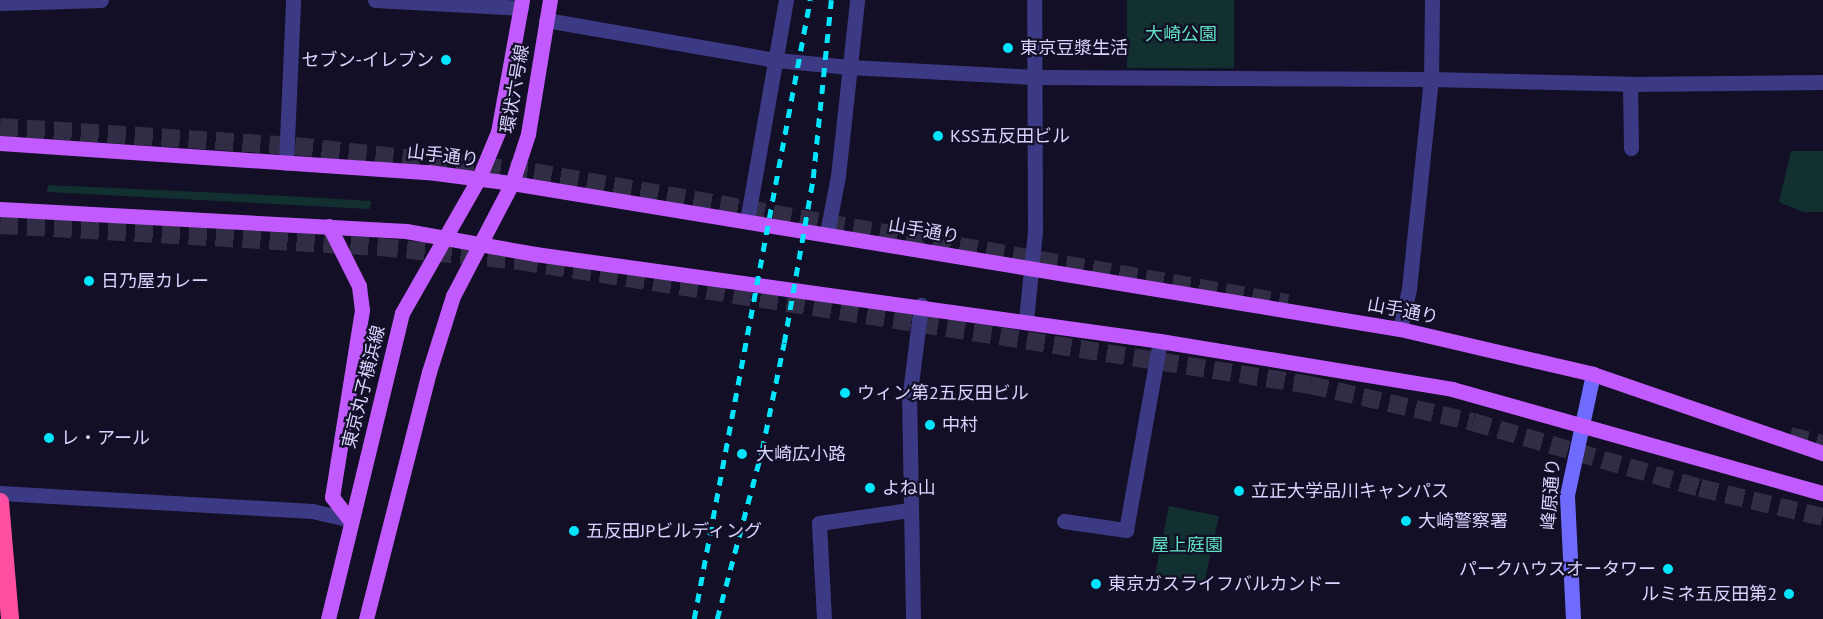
<!DOCTYPE html>
<meta charset="utf-8">
<style>
body{margin:0}
#map{position:relative;width:1823px;height:619px;overflow:hidden;background:#130f26;font-family:"PT Sans","Noto Sans JP",sans-serif}
div>[style]{position:absolute}
[style*='--x']{left:calc(var(--x)*1px);top:calc(var(--y)*1px);width:calc(var(--w)*1px);rotate:calc(var(--a)*1deg)}
.green>*{inset:0;background:#12302f}
.highway-tunnel>*{height:18px;margin-top:-9px;transform-origin:0;background:repeating-linear-gradient(90deg,#312d47 0 18px,transparent 0 27px)}
.street>*{height:15px;margin:-7.5px;padding:0 7.5px;transform-origin:7.5px;border-radius:7.5px;background:#3d3a85}
.secondary>*{height:15px;margin:-7.5px;padding:0 7.5px;transform-origin:7.5px;border-radius:7.5px;background:#6f6bff}
.primary>*{height:15px;margin:-7.5px;padding:0 7.5px;transform-origin:7.5px;border-radius:7.5px;background:#c25bff}
.highway>*{height:18px;margin:-9px;padding:0 9px;transform-origin:9px;border-radius:9px;background:#ff4fa3}
.rail>*{height:4.5px;margin-top:-2.25px;transform-origin:0;background:repeating-linear-gradient(90deg,#00e5ff 0 9px,transparent 0 17px)}
.dots>*{width:16px;height:16px;translate:-50% -50%;box-sizing:border-box;border:3px solid #130f26;border-radius:50%}
span{translate:-50% -50%;white-space:nowrap;text-align:center;line-height:1.15;-webkit-text-stroke:4.5px #130f26;paint-order:stroke}
.park-label{font-size:18px;color:#5fe0c0}
.poi-label{font-size:18px;color:#d9d4ff}
.left{translate:0 -50%;text-align:left}
.right{translate:-100% -50%;text-align:right}
.street-label{font-size:18px;color:#d9d4ff}
</style>
<div id="map">
<div class="green">
<div style="clip-path:polygon(1127px 0,1234px 0,1234px 68px,1127px 68px)"></div>
<div style="clip-path:polygon(1791px 151px,1823px 151px,1823px 212px,1803px 212px,1779px 202px)"></div>
<div style="clip-path:polygon(48px 185px,287px 196px,371px 201px,370px 209px,47px 192px)"></div>
<div style="clip-path:polygon(1169px 506px,1219px 516px,1204px 584px,1155px 574px)"></div>
</div>
<div class="highway-tunnel">
<div style="--x:0;--y:127;--w:296;--a:3.7"></div>
<div style="--x:295;--y:146;--w:240;--a:6.2"></div>
<div style="--x:534;--y:172;--w:765;--a:9.86"></div>
<div style="--x:0;--y:225;--w:381;--a:3.3"></div>
<div style="--x:380;--y:247;--w:141;--a:5.7"></div>
<div style="--x:520;--y:261;--w:800;--a:8.92"></div>
<div style="--x:1310;--y:385;--w:167;--a:12.8"></div>
<div style="--x:1473;--y:422;--w:236;--a:16.2"></div>
<div style="--x:1700;--y:488;--w:126;--a:13.3"></div>
<div style="--x:1790;--y:436;--w:34;--a:14"></div>
</div>
<div class="street">
<div style="--x:375;--y:0;--w:146;--a:3.1"></div>
<div style="--x:1432;--y:0;--w:79;--a:90.7"></div>
<div style="--x:1431;--y:79;--w:199;--a:1.4"></div>
<div style="--x:0;--y:3;--w:101;--a:-1.7"></div>
<div style="--x:546;--y:20;--w:233;--a:9.9"></div>
<div style="--x:776;--y:60;--w:74;--a:5.4"></div>
<div style="--x:850;--y:67;--w:184;--a:3.1"></div>
<div style="--x:1034;--y:77;--w:397;--a:0.3"></div>
<div style="--x:1431;--y:79;--w:211;--a:96"></div>
<div style="--x:1409;--y:289;--w:41;--a:102.7"></div>
<div style="--x:1631;--y:148;--w:64;--a:-90.9"></div>
<div style="--x:1630;--y:84;--w:193;--a:-0.6"></div>
<div style="--x:286;--y:163;--w:163;--a:-87.5"></div>
<div style="--x:747;--y:221;--w:224;--a:-80"></div>
<div style="--x:827;--y:233;--w:58;--a:-79.1"></div>
<div style="--x:838;--y:176;--w:177;--a:-83.8"></div>
<div style="--x:1026;--y:320;--w:89;--a:-84.2"></div>
<div style="--x:1035;--y:231;--w:231;--a:-90.2"></div>
<div style="--x:0;--y:493;--w:313;--a:3.3"></div>
<div style="--x:312;--y:511;--w:39;--a:13"></div>
<div style="--x:1064;--y:521;--w:63;--a:8.3"></div>
<div style="--x:1126;--y:530;--w:192;--a:-79.8"></div>
<div style="--x:824;--y:619;--w:96;--a:-93"></div>
<div style="--x:819;--y:523;--w:91;--a:-8.2"></div>
<div style="--x:913;--y:619;--w:219;--a:-91"></div>
<div style="--x:909;--y:400;--w:96;--a:-82.8"></div>
</div>
<div class="secondary">
<div style="--x:1573;--y:619;--w:124;--a:-92.8"></div>
<div style="--x:1567;--y:495;--w:124;--a:-77.9"></div>
</div>
<div class="primary">
<div style="--x:0;--y:143;--w:429;--a:3.9"></div>
<div style="--x:428;--y:172;--w:85;--a:7.5"></div>
<div style="--x:512;--y:183;--w:900;--a:9.34"></div>
<div style="--x:1400;--y:329;--w:198;--a:13.1"></div>
<div style="--x:1593;--y:374;--w:243;--a:19"></div>
<div style="--x:0;--y:209;--w:407;--a:3.1"></div>
<div style="--x:406;--y:231;--w:131;--a:10.1"></div>
<div style="--x:535;--y:254;--w:631;--a:7.92"></div>
<div style="--x:1160;--y:341;--w:296;--a:9.3"></div>
<div style="--x:1452;--y:389;--w:385;--a:15.7"></div>
<div style="--x:329;--y:226;--w:67;--a:63.4"></div>
<div style="--x:359;--y:286;--w:24;--a:83"></div>
<div style="--x:362;--y:310;--w:189;--a:99.1"></div>
<div style="--x:332;--y:497;--w:29;--a:52"></div>
<div style="--x:328;--y:619;--w:315;--a:-76.4"></div>
<div style="--x:402;--y:313;--w:153;--a:-60.3"></div>
<div style="--x:478;--y:180;--w:52;--a:-67.4"></div>
<div style="--x:498;--y:132;--w:134;--a:-79.7"></div>
<div style="--x:366;--y:619;--w:255;--a:-75.7"></div>
<div style="--x:429;--y:372;--w:80;--a:-72.5"></div>
<div style="--x:453;--y:296;--w:127;--a:-62.4"></div>
<div style="--x:512;--y:183;--w:52;--a:-71.9"></div>
<div style="--x:528;--y:134;--w:136;--a:-80.7"></div>
</div>
<div class="highway">
<div style="--x:0;--y:502;--w:117;--a:85.1"></div>
</div>
<div class="rail">
<div style="--x:694;--y:619;--w:630;--a:-79.39"></div>
<div style="--x:717;--y:619;--w:175;--a:-75.1"></div>
<div style="--x:762;--y:450;--w:109;--a:-78.4"></div>
<div style="--x:784;--y:343;--w:168;--a:-80"></div>
<div style="--x:813;--y:178;--w:179;--a:-84.2"></div>
</div>
<div class="dots">
<div style="left:1008px;top:48px;background:#00e5ff"></div>
<div style="left:446px;top:60px;background:#00e5ff"></div>
<div style="left:938px;top:136px;background:#00e5ff"></div>
<div style="left:89px;top:281px;background:#00e5ff"></div>
<div style="left:845px;top:393px;background:#00e5ff"></div>
<div style="left:930px;top:425px;background:#00e5ff"></div>
<div style="left:49px;top:438px;background:#00e5ff"></div>
<div style="left:742px;top:454px;background:#00e5ff"></div>
<div style="left:870px;top:488px;background:#00e5ff"></div>
<div style="left:1239px;top:491px;background:#00e5ff"></div>
<div style="left:1406px;top:521px;background:#00e5ff"></div>
<div style="left:574px;top:531px;background:#00e5ff"></div>
<div style="left:1668px;top:569px;background:#00e5ff"></div>
<div style="left:1096px;top:584px;background:#00e5ff"></div>
<div style="left:1789px;top:594px;background:#00e5ff"></div>
</div>
<div class="park-label">
<span style="left:1181px;top:34px">大崎公園</span>
<span style="left:1187px;top:545px">屋上庭園</span>
</div>
<div class="poi-label">
<span class="left" style="left:1020px;top:48px">東京豆漿生活</span>
<span class="right" style="left:434px;top:60px">セブン-イレブン</span>
<span class="left" style="left:950px;top:136px">KSS五反田ビル</span>
<span class="left" style="left:101px;top:281px">日乃屋カレー</span>
<span class="left" style="left:857px;top:393px">ウィン第2五反田ビル</span>
<span class="left" style="left:942px;top:425px">中村</span>
<span class="left" style="left:61px;top:438px">レ・アール</span>
<span class="left" style="left:756px;top:454px">大崎広小路</span>
<span class="left" style="left:882px;top:488px">よね山</span>
<span class="left" style="left:1251px;top:491px">立正大学品川キャンパス</span>
<span class="left" style="left:1418px;top:521px">大崎警察署</span>
<span class="left" style="left:586px;top:531px">五反田JPビルディング</span>
<span class="right" style="left:1656px;top:569px">パークハウスオータワー</span>
<span class="left" style="left:1108px;top:584px">東京ガスライフバルカンドー</span>
<span class="right" style="left:1777px;top:594px">ルミネ五反田第2</span>
</div>
<div class="street-label">
<span style="left:515px;top:89px;rotate:-80deg">環状六号線</span>
<span style="left:443px;top:156px;rotate:7deg">山手通り</span>
<span style="left:924px;top:231px;rotate:10deg">山手通り</span>
<span style="left:1403px;top:311px;rotate:11deg">山手通り</span>
<span style="left:364px;top:387px;rotate:-76deg">東京丸子横浜線</span>
<span style="left:1551px;top:494px;rotate:-86deg">峰原通り</span>
</div>
</div>
